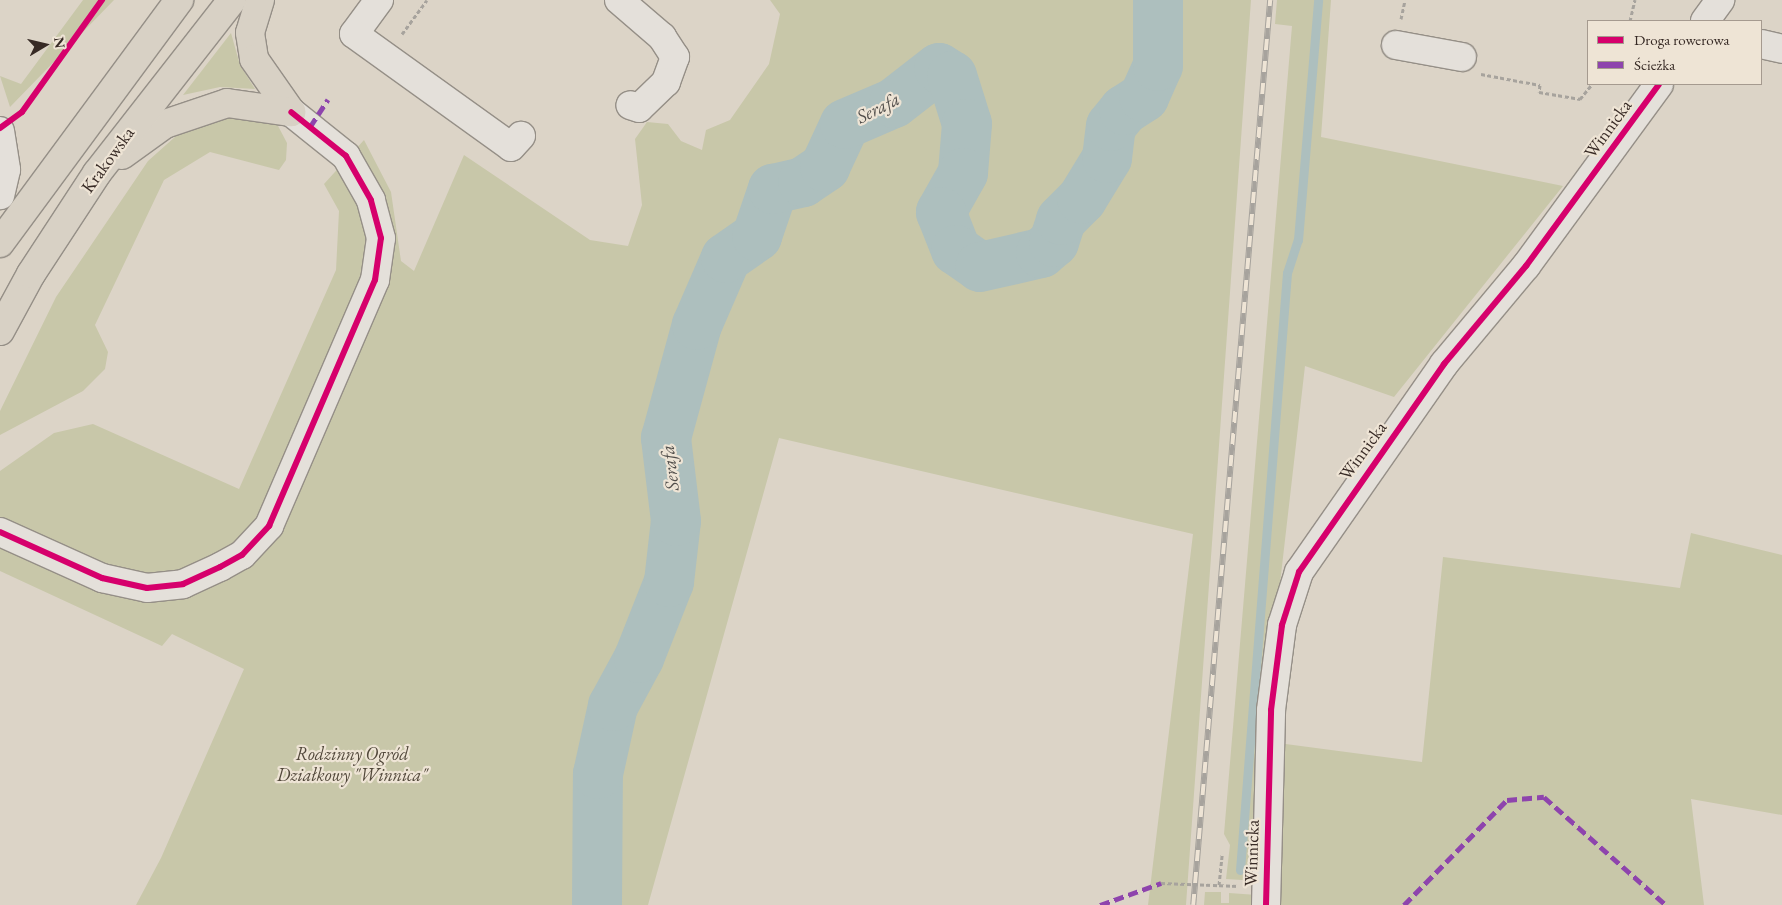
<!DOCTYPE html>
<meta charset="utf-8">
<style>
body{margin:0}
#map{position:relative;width:1782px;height:905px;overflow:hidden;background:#dcd4c7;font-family:"EB Garamond",serif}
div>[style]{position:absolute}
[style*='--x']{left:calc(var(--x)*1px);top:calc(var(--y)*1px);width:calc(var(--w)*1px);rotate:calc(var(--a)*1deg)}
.green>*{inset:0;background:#c8c7a9}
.stream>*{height:9px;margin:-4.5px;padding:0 4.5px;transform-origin:4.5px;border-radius:4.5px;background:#adbfbe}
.river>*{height:50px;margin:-25px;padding:0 25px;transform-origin:25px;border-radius:25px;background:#adbfbe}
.path>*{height:3px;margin-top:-1.5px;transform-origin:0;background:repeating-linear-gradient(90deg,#a7a39d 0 4px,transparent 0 6.5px)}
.roads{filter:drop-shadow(1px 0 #958f87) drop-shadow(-1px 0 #958f87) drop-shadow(0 1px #958f87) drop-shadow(0 -1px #958f87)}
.minor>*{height:28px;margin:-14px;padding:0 14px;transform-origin:14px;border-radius:14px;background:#e4e0da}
.major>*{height:28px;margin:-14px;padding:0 14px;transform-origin:14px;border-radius:14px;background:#d8d1c5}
.rail>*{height:5.5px;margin-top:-2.75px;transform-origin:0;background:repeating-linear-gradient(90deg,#eee4d5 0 11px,#a7a39d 0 22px);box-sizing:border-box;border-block:1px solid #a7a39d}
.quiet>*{height:5px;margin-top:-2.5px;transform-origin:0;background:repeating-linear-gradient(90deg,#8e44ad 0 10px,transparent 0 15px)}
.cycleway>*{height:6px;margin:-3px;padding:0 3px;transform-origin:3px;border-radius:3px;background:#d6006c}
span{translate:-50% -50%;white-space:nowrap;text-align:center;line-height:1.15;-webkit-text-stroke:4.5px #eee4d5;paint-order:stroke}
.street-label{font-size:18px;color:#372a25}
.park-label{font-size:18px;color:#51473a;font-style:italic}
.water-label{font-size:19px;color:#504d4a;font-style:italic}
.legend{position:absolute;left:1587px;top:20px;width:175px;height:65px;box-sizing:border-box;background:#eee4d5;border:1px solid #a59a8f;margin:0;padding:6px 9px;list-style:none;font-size:15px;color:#372a25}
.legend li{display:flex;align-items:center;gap:10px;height:25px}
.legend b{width:25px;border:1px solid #a59a8f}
.north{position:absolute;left:20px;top:20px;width:50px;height:50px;-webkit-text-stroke:4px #eee4d5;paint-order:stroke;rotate:81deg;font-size:14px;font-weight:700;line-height:20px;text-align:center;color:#372a25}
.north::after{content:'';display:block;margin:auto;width:18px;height:22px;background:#372a25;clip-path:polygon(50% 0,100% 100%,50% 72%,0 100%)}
</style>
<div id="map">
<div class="green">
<div style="clip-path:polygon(83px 0,114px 0,10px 107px,0 76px,21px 84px)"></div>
<div style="clip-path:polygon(770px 0,1251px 0,1186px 905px,1148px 905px,1193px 534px,779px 438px,648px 905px,136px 905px,161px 858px,244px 669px,172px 634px,162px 646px,0 571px,0 471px,54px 433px,93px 424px,239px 489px,336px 270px,339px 211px,324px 184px,364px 140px,391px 192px,401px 261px,414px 271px,464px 155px,590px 240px,628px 246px,642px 205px,635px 139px,647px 122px,668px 124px,681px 141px,702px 150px,706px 130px,730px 120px,769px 64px,780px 14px)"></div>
<div style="clip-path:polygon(1277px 0,1331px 0,1321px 137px,1563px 186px,1394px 397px,1305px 366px,1268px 688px,1258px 881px,1226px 879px,1230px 845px,1224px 834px,1292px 26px,1275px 24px)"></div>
<div style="clip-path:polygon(231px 33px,240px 65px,255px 89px,220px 87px,183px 95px)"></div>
<div style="clip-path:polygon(247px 111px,277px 124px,287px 143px,286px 160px,279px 170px,210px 152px,164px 180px,95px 325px,108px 352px,105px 369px,83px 391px,0 435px,0 411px,56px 297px,148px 161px,194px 120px)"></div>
<div style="clip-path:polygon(1691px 533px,1782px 555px,1782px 815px,1691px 799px,1704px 905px,1272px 905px,1278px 743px,1422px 762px,1443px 557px,1680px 588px)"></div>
<div style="clip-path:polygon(1205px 892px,1221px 892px,1221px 903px,1229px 903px,1229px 893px,1257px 895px,1256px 905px,1204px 905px)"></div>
</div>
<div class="stream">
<div style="--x:1240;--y:870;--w:599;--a:-85.5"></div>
<div style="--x:1287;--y:273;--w:35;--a:-72"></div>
<div style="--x:1298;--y:240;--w:241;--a:-85.2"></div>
</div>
<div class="river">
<div style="--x:597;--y:905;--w:131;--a:-89.6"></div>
<div style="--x:598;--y:774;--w:70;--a:-77.6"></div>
<div style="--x:613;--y:706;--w:55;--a:-61.6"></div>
<div style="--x:639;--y:658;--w:82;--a:-68.5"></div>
<div style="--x:669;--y:582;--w:61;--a:-83.5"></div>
<div style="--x:676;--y:521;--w:84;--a:-96.9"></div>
<div style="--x:666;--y:438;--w:117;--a:-74.7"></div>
<div style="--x:697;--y:325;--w:73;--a:-66.6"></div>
<div style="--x:726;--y:258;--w:38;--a:-35"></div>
<div style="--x:757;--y:236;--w:50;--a:-71.2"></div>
<div style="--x:773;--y:189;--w:31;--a:-13"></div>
<div style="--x:803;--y:182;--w:27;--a:-34"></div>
<div style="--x:825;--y:167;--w:47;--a:-65.1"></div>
<div style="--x:845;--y:124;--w:53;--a:-23.2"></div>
<div style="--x:894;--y:103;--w:57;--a:-37.9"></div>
<div style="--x:939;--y:68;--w:15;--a:32"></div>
<div style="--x:952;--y:76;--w:50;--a:72.6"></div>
<div style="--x:967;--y:124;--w:49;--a:94.7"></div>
<div style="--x:963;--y:173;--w:45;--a:119.4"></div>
<div style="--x:941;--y:212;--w:41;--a:68.5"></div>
<div style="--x:956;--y:250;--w:29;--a:35"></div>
<div style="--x:980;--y:267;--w:63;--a:-12.9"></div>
<div style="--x:1041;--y:253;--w:17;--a:-40"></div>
<div style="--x:1054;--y:242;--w:23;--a:-72"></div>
<div style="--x:1061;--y:220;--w:30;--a:-45"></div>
<div style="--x:1082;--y:199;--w:48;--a:-58.6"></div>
<div style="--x:1107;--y:158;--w:32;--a:-83"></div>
<div style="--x:1111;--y:126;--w:21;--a:-51"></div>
<div style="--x:1124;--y:110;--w:24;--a:-33"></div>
<div style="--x:1144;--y:97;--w:34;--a:-66"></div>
<div style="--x:1158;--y:66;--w:66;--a:-90"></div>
</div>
<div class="path">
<div style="--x:1401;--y:19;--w:19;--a:-78"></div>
<div style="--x:1630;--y:21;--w:22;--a:-77"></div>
<div style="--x:402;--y:34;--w:42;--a:-53.7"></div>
<div style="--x:1481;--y:74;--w:60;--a:10.6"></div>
<div style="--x:1540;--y:85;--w:7;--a:98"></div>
<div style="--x:1539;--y:92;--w:42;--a:9.7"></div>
<div style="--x:1580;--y:99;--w:19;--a:-51"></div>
<div style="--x:1161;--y:883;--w:78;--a:2.2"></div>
<div style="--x:1219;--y:885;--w:31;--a:-84"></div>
</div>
<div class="roads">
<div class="minor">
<div style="--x:379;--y:0;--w:42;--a:126.3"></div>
<div style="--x:354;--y:34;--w:193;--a:35.7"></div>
<div style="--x:511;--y:147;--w:15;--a:-48"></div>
<div style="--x:619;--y:0;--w:57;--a:40.7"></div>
<div style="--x:662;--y:37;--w:24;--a:57"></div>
<div style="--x:675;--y:57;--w:27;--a:110"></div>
<div style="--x:666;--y:82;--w:37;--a:136"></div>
<div style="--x:639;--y:108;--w:9;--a:-162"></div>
<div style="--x:1705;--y:21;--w:26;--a:-54"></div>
<div style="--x:1761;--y:44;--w:22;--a:13"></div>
<div style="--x:1396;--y:45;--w:67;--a:10.3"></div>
<div style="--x:0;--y:131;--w:39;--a:81"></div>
<div style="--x:6;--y:170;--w:26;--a:103"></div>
<div style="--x:0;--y:532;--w:112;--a:24.3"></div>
<div style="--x:102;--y:578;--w:46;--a:12.5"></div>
<div style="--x:147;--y:588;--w:36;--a:-6"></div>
<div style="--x:183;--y:584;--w:41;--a:-24.7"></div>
<div style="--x:220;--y:567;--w:25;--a:-29"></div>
<div style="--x:242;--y:555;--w:40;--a:-47"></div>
<div style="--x:269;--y:526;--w:268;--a:-66.7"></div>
<div style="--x:375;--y:280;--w:42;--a:-81.9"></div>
<div style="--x:381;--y:238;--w:39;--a:-105"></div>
<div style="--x:371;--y:200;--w:51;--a:-119.6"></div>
<div style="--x:346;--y:156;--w:70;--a:-141.3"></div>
<div style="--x:1266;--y:905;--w:195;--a:-88.5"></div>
<div style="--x:1271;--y:710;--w:86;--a:-82.6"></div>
<div style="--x:1282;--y:625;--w:56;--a:-72.2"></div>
<div style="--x:1299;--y:572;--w:254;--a:-55.1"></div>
<div style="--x:1444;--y:364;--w:128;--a:-50.1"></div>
<div style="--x:1526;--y:266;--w:225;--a:-53.8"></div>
</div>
<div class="major">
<div style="--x:260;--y:0;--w:34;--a:107"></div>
<div style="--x:250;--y:33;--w:26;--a:81"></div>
<div style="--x:254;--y:59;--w:65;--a:55.1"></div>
<div style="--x:122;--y:155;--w:53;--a:-35.8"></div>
<div style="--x:165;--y:124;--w:65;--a:-18.7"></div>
<div style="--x:227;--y:103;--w:65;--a:8"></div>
<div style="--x:0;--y:243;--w:302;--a:-53.6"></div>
<div style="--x:0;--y:331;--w:65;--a:-61.5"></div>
<div style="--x:31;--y:274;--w:121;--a:-56.8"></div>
<div style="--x:97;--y:173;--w:219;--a:-52"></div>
</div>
</div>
<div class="rail">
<div style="--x:1193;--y:905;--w:908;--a:-85.14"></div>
</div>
<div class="quiet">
<div style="--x:310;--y:127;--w:33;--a:-57"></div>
<div style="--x:1100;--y:905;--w:65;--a:-19.8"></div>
<div style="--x:1404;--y:905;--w:147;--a:-45.6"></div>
<div style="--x:1507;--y:800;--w:37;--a:-5"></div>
<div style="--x:1544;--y:797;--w:163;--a:41.5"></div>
</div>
<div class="cycleway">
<div style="--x:0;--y:128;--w:27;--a:-36"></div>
<div style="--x:22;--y:112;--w:138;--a:-54.5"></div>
<div style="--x:0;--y:532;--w:112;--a:24.3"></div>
<div style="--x:102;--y:578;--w:46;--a:12.5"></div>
<div style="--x:147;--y:588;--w:36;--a:-6"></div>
<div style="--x:183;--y:584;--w:41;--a:-24.7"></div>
<div style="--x:220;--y:567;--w:25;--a:-29"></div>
<div style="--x:242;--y:555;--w:40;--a:-47"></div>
<div style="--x:269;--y:526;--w:268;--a:-66.7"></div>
<div style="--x:375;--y:280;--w:42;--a:-81.9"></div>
<div style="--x:381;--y:238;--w:39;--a:-105"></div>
<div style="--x:371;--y:200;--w:51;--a:-119.6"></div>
<div style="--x:346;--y:156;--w:70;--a:-141.3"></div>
<div style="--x:1266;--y:905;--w:195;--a:-88.5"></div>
<div style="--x:1271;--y:710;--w:86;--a:-82.6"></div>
<div style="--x:1282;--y:625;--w:56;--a:-72.2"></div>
<div style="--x:1299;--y:572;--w:254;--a:-55.1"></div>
<div style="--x:1444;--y:364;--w:128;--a:-50.1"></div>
<div style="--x:1526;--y:266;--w:225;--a:-53.8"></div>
</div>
<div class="street-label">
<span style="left:1608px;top:129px;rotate:-54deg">Winnicka</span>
<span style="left:108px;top:160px;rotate:-54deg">Krakowska</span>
<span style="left:1363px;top:451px;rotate:-54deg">Winnicka</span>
<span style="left:1252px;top:853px;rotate:-88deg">Winnicka</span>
</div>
<div class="park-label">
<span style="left:352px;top:765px">Rodzinny Ogród<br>Działkowy "Winnica"</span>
</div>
<div class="water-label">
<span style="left:878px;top:108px;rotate:-27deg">Serafa</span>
<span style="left:670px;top:468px;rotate:-97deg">Serafa</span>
</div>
<ul class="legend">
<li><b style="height:6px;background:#d6006c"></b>Droga rowerowa</li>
<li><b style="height:6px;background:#8e44ad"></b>Ścieżka</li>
</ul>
<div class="north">N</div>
</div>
